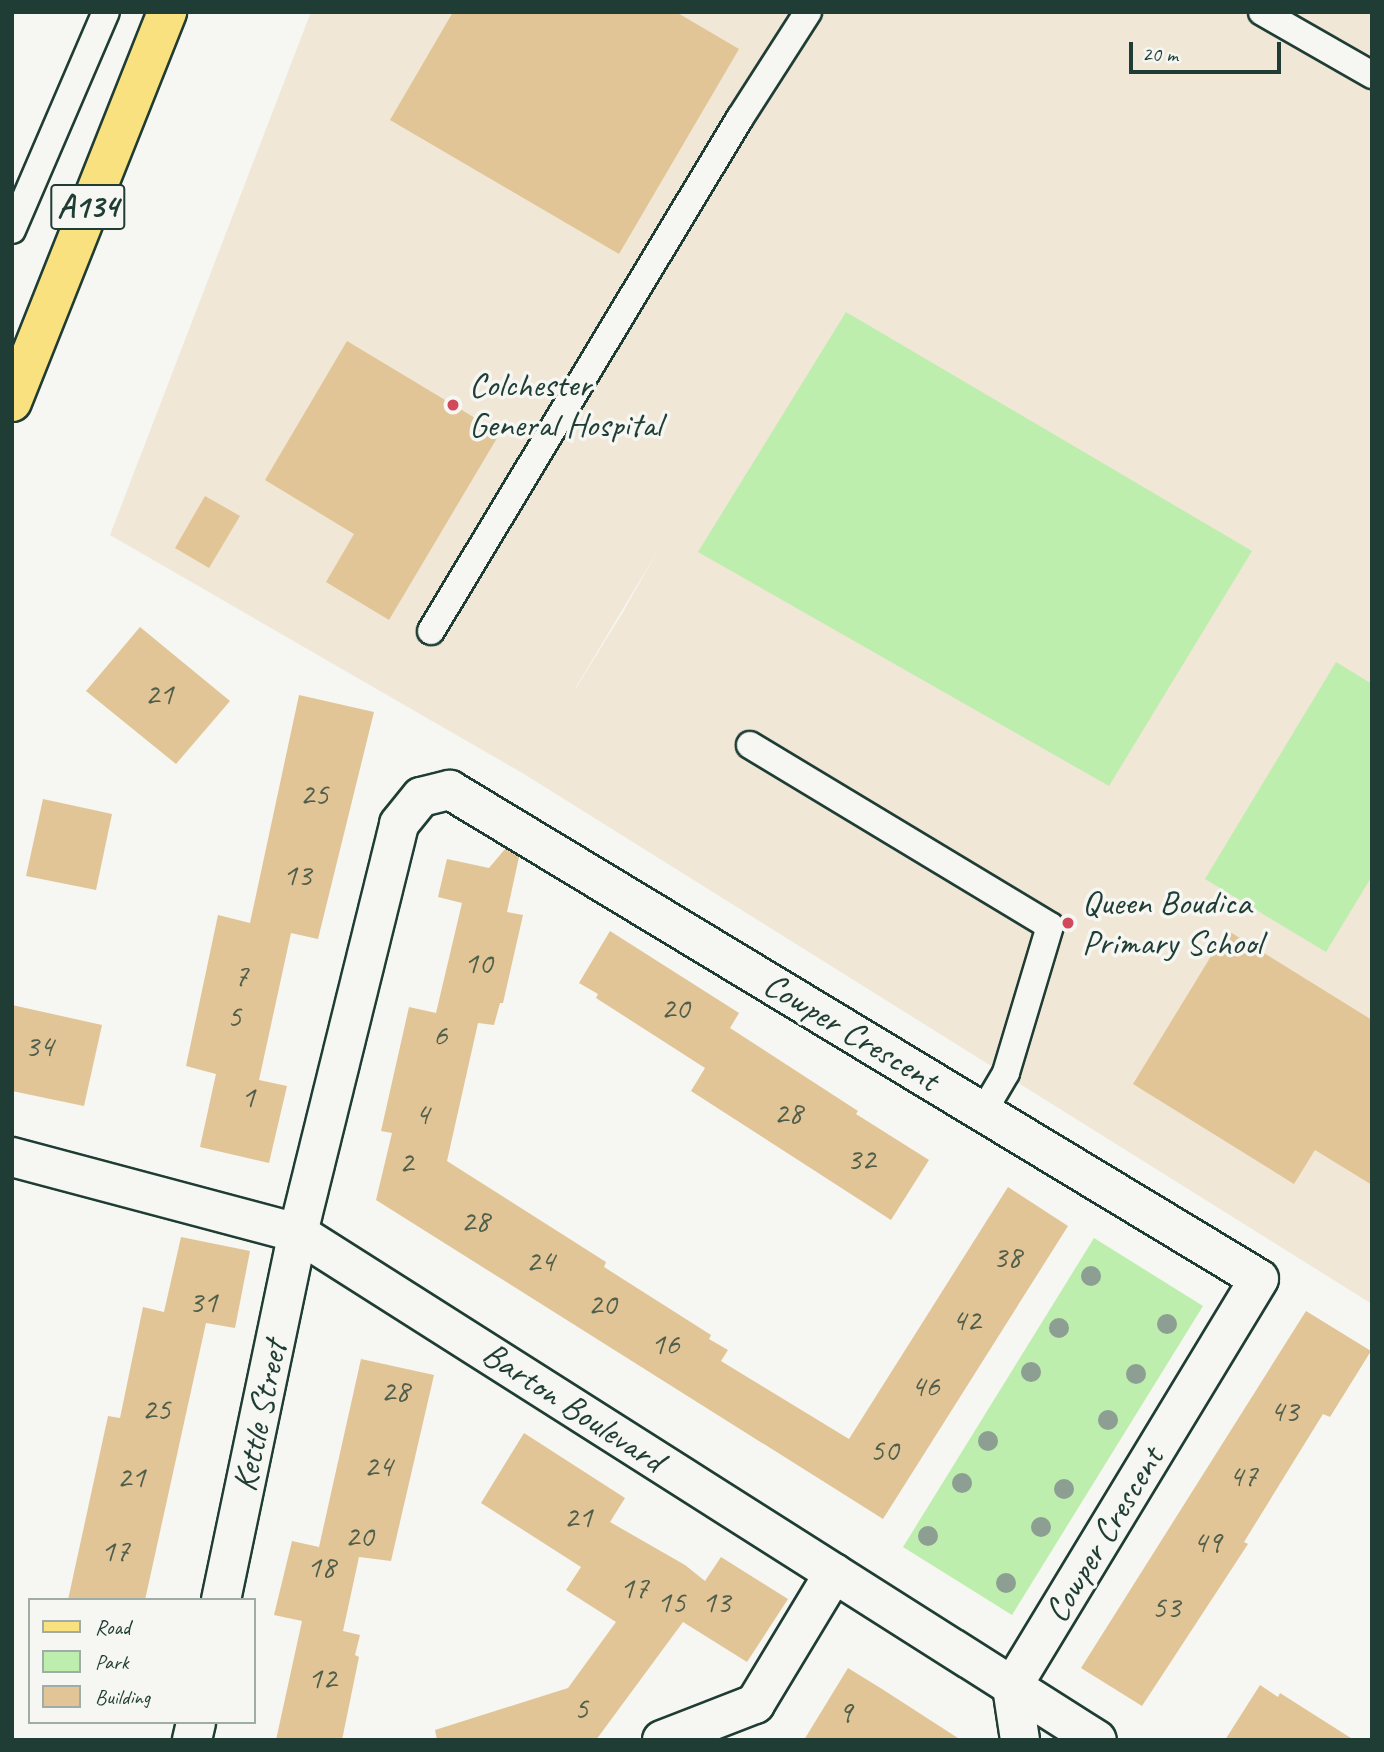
<!DOCTYPE html>
<style>
body{margin:0}
#map{position:relative;width:1384px;height:1752px;overflow:hidden;background:#f6f6f2;font-family:Caveat,sans-serif}
div>[style]{position:absolute}
[style*='--x']{left:calc(var(--x)*1px);top:calc(var(--y)*1px);width:calc(var(--w)*1px);rotate:calc(var(--a)*1deg)}
.built>*{inset:0;background:#f0e7d6}
.green>*{inset:0;background:#bdeeae}
.building>*{inset:0;background:#e2c596}
.roads{filter:drop-shadow(2px 0 #1f3d34) drop-shadow(-2px 0 #1f3d34) drop-shadow(0 2px #1f3d34) drop-shadow(0 -2px #1f3d34)}
.service>*{height:26px;margin:-13px;padding:0 13px;transform-origin:13px;border-radius:13px;background:#f6f6f2}
.minor>*{height:38px;margin:-19px;padding:0 19px;transform-origin:19px;border-radius:19px;background:#f6f6f2}
.primary>*{height:38px;margin:-19px;padding:0 19px;transform-origin:19px;border-radius:19px;background:#fae180}
.trees>*{width:20px;height:20px;margin:-10px;border-radius:50%;background:#8d9f93}
.dots>*{width:19px;height:19px;translate:-50% -50%;box-sizing:border-box;border:4px solid #f6f6f2;border-radius:50%}
span{translate:-50% -50%;white-space:nowrap;text-align:center;line-height:1.15;-webkit-text-stroke:7px #f6f6f2;paint-order:stroke}
.number-label{font-size:32px;color:#505f4c}
.number-label span{-webkit-text-stroke-width:0}
.shield-label span{padding:2px 5px;background:#f6f6f2;border:2px solid;border-radius:5px;-webkit-text-stroke-width:0}
.shield-label{font-size:33px;color:#1f3d34;font-weight:700}
.poi-label{font-size:35px;color:#1f3d34}
.left{translate:0 -50%;text-align:left}
.street-label{font-size:35px;color:#1f3d34}
.frame{position:absolute;inset:0;border:14px solid #1f3d34;pointer-events:none}
.legend{position:absolute;left:28px;top:1598px;width:228px;height:126px;box-sizing:border-box;background:#f6f6f2;border:2px solid #a0aca6;margin:0;padding:9px 12px;list-style:none;font-size:21px;color:#1f3d34}
.legend li{display:flex;align-items:center;gap:14px;height:35px}
.legend b{width:35px;border:2px solid #a0aca6}
.scale{position:absolute;left:1129px;top:42px;width:152px;height:32px;box-sizing:border-box;border:4px solid #1f3d34;border-top:0;padding-left:9px;font-size:21px;line-height:24px;white-space:nowrap;color:#1f3d34;-webkit-text-stroke:5px #f6f6f2;paint-order:stroke}
</style>
<div id="map">
<div class="built">
<div style="clip-path:polygon(evenodd,311px 12px,1372px 12px,1372px 1304px,524px 774px,110px 535px,311px 12px,660px 547px,623px 612px,576px 688px,576px 687px,660px 547px)"></div>
</div>
<div class="green">
<div style="clip-path:polygon(846px 312px,1252px 551px,1109px 786px,698px 552px)"></div>
<div style="clip-path:polygon(1336px 662px,1372px 684px,1372px 876px,1326px 952px,1205px 879px)"></div>
<div style="clip-path:polygon(1094px 1238px,1203px 1306px,1012px 1615px,903px 1547px)"></div>
</div>
<div class="building">
<div style="clip-path:polygon(453px 12px,676px 12px,739px 49px,619px 254px,390px 120px)"></div>
<div style="clip-path:polygon(347px 341px,500px 433px,389px 620px,326px 582px,354px 534px,265px 480px)"></div>
<div style="clip-path:polygon(205px 496px,240px 516px,209px 568px,175px 548px)"></div>
<div style="clip-path:polygon(140px 627px,230px 701px,176px 764px,86px 691px)"></div>
<div style="clip-path:polygon(299px 695px,374px 712px,318px 939px,291px 933px,259px 1080px,287px 1086px,269px 1163px,200px 1147px,216px 1074px,186px 1066px,218px 915px,250px 923px)"></div>
<div style="clip-path:polygon(43px 799px,112px 814px,96px 890px,26px 876px)"></div>
<div style="clip-path:polygon(505px 849px,519px 857px,507px 912px,523px 915px,503px 1003px,500px 1003px,494px 1025px,478px 1023px,447px 1161px,606px 1262px,604px 1267px,711px 1335px,709px 1339px,728px 1350px,721px 1361px,849px 1439px,1008px 1187px,1068px 1226px,883px 1519px,376px 1200px,392px 1133px,381px 1131px,409px 1007px,436px 1013px,462px 903px,438px 897px,447px 859px,489px 868px)"></div>
<div style="clip-path:polygon(1227px 930px,1372px 1020px,1372px 1185px,1315px 1150px,1294px 1184px,1133px 1084px)"></div>
<div style="clip-path:polygon(610px 931px,739px 1013px,730px 1028px,858px 1111px,856px 1114px,929px 1160px,891px 1220px,691px 1091px,705px 1068px,596px 998px,598px 994px,579px 983px)"></div>
<div style="clip-path:polygon(12px 1005px,102px 1025px,84px 1106px,12px 1091px)"></div>
<div style="clip-path:polygon(181px 1237px,250px 1251px,235px 1328px,206px 1323px,145px 1600px,68px 1600px,108px 1416px,120px 1418px,143px 1307px,164px 1312px)"></div>
<div style="clip-path:polygon(1306px 1311px,1371px 1351px,1330px 1417px,1323px 1414px,1244px 1542px,1248px 1544px,1142px 1706px,1081px 1668px)"></div>
<div style="clip-path:polygon(361px 1359px,434px 1375px,391px 1561px,359px 1557px,343px 1631px,360px 1635px,355px 1655px,359px 1657px,342px 1740px,276px 1740px,302px 1621px,274px 1615px,292px 1541px,319px 1547px)"></div>
<div style="clip-path:polygon(524px 1433px,625px 1498px,610px 1522px,685px 1565px,705px 1581px,721px 1557px,788px 1599px,747px 1662px,683px 1622px,596px 1740px,437px 1740px,435px 1730px,568px 1688px,616px 1622px,566px 1590px,581px 1567px,481px 1503px)"></div>
<div style="clip-path:polygon(848px 1668px,882px 1689px,961px 1740px,804px 1740px)"></div>
<div style="clip-path:polygon(1260px 1685px,1278px 1697px,1280px 1693px,1354px 1740px,1225px 1740px)"></div>
</div>
<div class="roads">
<div class="service">
<div style="--x:1262;--y:12;--w:127;--a:29.8"></div>
<div style="--x:12;--y:230;--w:237;--a:-66.7"></div>
<div style="--x:431;--y:631;--w:599;--a:-58.94"></div>
<div style="--x:740;--y:118;--w:126;--a:-57.3"></div>
<div style="--x:750;--y:745;--w:350;--a:31.1"></div>
<div style="--x:1050;--y:926;--w:153;--a:106.7"></div>
<div style="--x:1006;--y:1073;--w:45;--a:120.5"></div>
</div>
<div class="minor">
<div style="--x:12;--y:1157;--w:296;--a:14.9"></div>
<div style="--x:298;--y:1233;--w:946;--a:32.4"></div>
<div style="--x:221;--y:1600;--w:375;--a:-78.2"></div>
<div style="--x:298;--y:1233;--w:421;--a:-76.1"></div>
<div style="--x:399;--y:824;--w:35;--a:-51"></div>
<div style="--x:421;--y:797;--w:30;--a:-14"></div>
<div style="--x:450;--y:790;--w:945;--a:31.15"></div>
<div style="--x:1259;--y:1279;--w:477;--a:121.2"></div>
<div style="--x:1012;--y:1687;--w:54;--a:81.4"></div>
<div style="--x:192;--y:1740;--w:18;--a:-77"></div>
<div style="--x:662;--y:1740;--w:100;--a:-21.2"></div>
<div style="--x:755;--y:1704;--w:153;--a:-58.9"></div>
</div>
<div class="primary">
<div style="--x:12;--y:402;--w:420;--a:-68.3"></div>
</div>
</div>
<div class="trees">
<div style="left:1091px;top:1276px"></div>
<div style="left:1167px;top:1324px"></div>
<div style="left:1059px;top:1328px"></div>
<div style="left:1031px;top:1372px"></div>
<div style="left:1136px;top:1374px"></div>
<div style="left:1108px;top:1420px"></div>
<div style="left:988px;top:1441px"></div>
<div style="left:962px;top:1483px"></div>
<div style="left:1064px;top:1489px"></div>
<div style="left:1041px;top:1527px"></div>
<div style="left:928px;top:1536px"></div>
<div style="left:1006px;top:1583px"></div>
</div>
<div class="dots">
<div style="left:453px;top:405px;background:#d1495b"></div>
<div style="left:1068px;top:923px;background:#d1495b"></div>
</div>
<div class="number-label">
<span style="left:159px;top:694px">21</span>
<span style="left:314px;top:794px">25</span>
<span style="left:297px;top:875px">13</span>
<span style="left:478px;top:963px">10</span>
<span style="left:241px;top:976px">7</span>
<span style="left:675px;top:1008px">20</span>
<span style="left:234px;top:1016px">5</span>
<span style="left:440px;top:1035px">6</span>
<span style="left:39px;top:1046px">34</span>
<span style="left:248px;top:1097px">1</span>
<span style="left:788px;top:1113px">28</span>
<span style="left:422px;top:1114px">4</span>
<span style="left:861px;top:1159px">32</span>
<span style="left:406px;top:1162px">2</span>
<span style="left:475px;top:1221px">28</span>
<span style="left:1007px;top:1257px">38</span>
<span style="left:540px;top:1261px">24</span>
<span style="left:203px;top:1302px">31</span>
<span style="left:602px;top:1304px">20</span>
<span style="left:966px;top:1320px">42</span>
<span style="left:665px;top:1344px">16</span>
<span style="left:925px;top:1386px">46</span>
<span style="left:395px;top:1391px">28</span>
<span style="left:156px;top:1409px">25</span>
<span style="left:1284px;top:1411px">43</span>
<span style="left:884px;top:1450px">50</span>
<span style="left:378px;top:1466px">24</span>
<span style="left:1243px;top:1476px">47</span>
<span style="left:131px;top:1477px">21</span>
<span style="left:578px;top:1517px">21</span>
<span style="left:359px;top:1536px">20</span>
<span style="left:1207px;top:1542px">49</span>
<span style="left:115px;top:1551px">17</span>
<span style="left:321px;top:1567px">18</span>
<span style="left:634px;top:1588px">17</span>
<span style="left:671px;top:1602px">15</span>
<span style="left:716px;top:1602px">13</span>
<span style="left:1166px;top:1607px">53</span>
<span style="left:322px;top:1678px">12</span>
<span style="left:581px;top:1708px">5</span>
<span style="left:845px;top:1712px">9</span>
</div>
<div class="shield-label">
<span style="left:88px;top:207px">A134</span>
</div>
<div class="poi-label">
<span class="left" style="left:469px;top:405px">Colchester<br>General Hospital</span>
<span class="left" style="left:1082px;top:923px">Queen Boudica<br>Primary School</span>
</div>
<div class="street-label">
<span style="left:851px;top:1032px;rotate:31deg">Cowper Crescent</span>
<span style="left:573px;top:1407px;rotate:33deg">Barton Boulevard</span>
<span style="left:260px;top:1416px;rotate:-78deg">Kettle Street</span>
<span style="left:1104px;top:1535px;rotate:-59deg">Cowper Crescent</span>
</div>
<div class="frame"></div>
<ul class="legend">
<li><b style="height:9px;background:#fae180"></b>Road</li>
<li><b style="height:19px;background:#bdeeae"></b>Park</li>
<li><b style="height:19px;background:#e2c596"></b>Building</li>
</ul>
<div class="scale">20 m</div>
</div>
